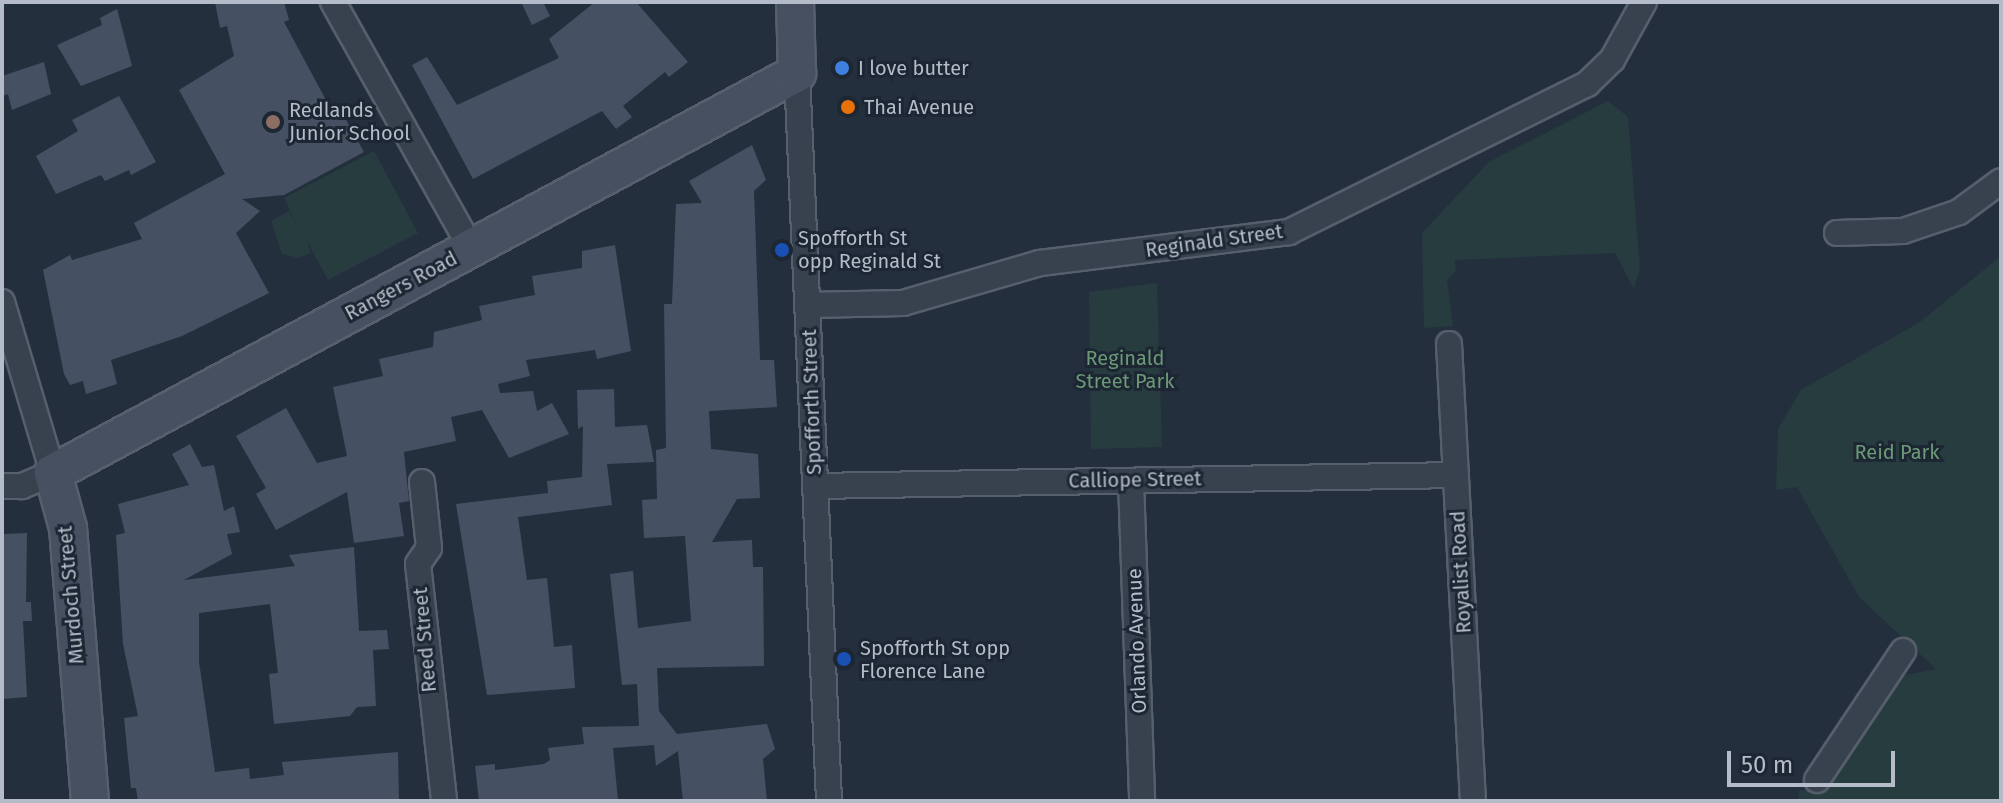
<!DOCTYPE html>
<style>
body{margin:0}
#map{position:relative;width:2003px;height:803px;overflow:hidden;background:#242f3e;font-family:"Fira Sans",sans-serif}
div>[style]{position:absolute}
[style*='--x']{left:calc(var(--x)*1px);top:calc(var(--y)*1px);width:calc(var(--w)*1px);rotate:calc(var(--a)*1deg)}
.green>*{inset:0;background:#263c3f}
.building>*{inset:0;background:#455162}
.roads{filter:drop-shadow(2px 0 #565f6c) drop-shadow(-2px 0 #565f6c) drop-shadow(0 2px #565f6c) drop-shadow(0 -2px #565f6c)}
.minor>*{height:24px;margin:-12px;padding:0 12px;transform-origin:12px;border-radius:12px;background:#38414e}
.secondary>*{height:36px;margin:-18px;padding:0 18px;transform-origin:18px;border-radius:18px;background:#465061}
.dots>*{width:22px;height:22px;translate:-50% -50%;box-sizing:border-box;border:4px solid #1d2633;border-radius:50%}
span{translate:-50% -50%;white-space:nowrap;text-align:center;line-height:1.15;-webkit-text-stroke:6px #1d2633;paint-order:stroke}
.poi-label{font-size:20px;color:#b4bcc9}
.left{translate:0 -50%;text-align:left}
.street-label{font-size:20px;color:#b4bcc9}
.park-label{font-size:20px;color:#6b9a76}
.frame{position:absolute;inset:0;border:4px solid #b4bcc9;pointer-events:none}
.scale{position:absolute;left:1727px;top:751px;width:168px;height:36px;box-sizing:border-box;border:4px solid #b4bcc9;border-top:0;padding-left:10px;font-size:24px;line-height:28px;white-space:nowrap;color:#b4bcc9;-webkit-text-stroke:6px #1d2633;paint-order:stroke}
</style>
<div id="map">
<div class="green">
<div style="clip-path:polygon(1608px 101px,1628px 117px,1640px 268px,1634px 289px,1615px 253px,1455px 260px,1456px 270px,1447px 280px,1453px 326px,1424px 328px,1422px 233px,1489px 162px)"></div>
<div style="clip-path:polygon(374px 151px,418px 233px,328px 280px,306px 239px,311px 253px,299px 258px,282px 254px,271px 221px,289px 211px,297px 225px,284px 198px)"></div>
<div style="clip-path:polygon(2001px 256px,2001px 801px,1798px 801px,1799px 790px,1826px 792px,1853px 738px,1901px 676px,1936px 669px,1859px 597px,1797px 487px,1776px 490px,1778px 429px,1801px 390px,1920px 322px)"></div>
<div style="clip-path:polygon(1157px 283px,1162px 447px,1091px 449px,1089px 292px)"></div>
</div>
<div class="building">
<div style="clip-path:polygon(215px 2px,284px 2px,289px 20px,284px 22px,334px 115px,341px 111px,364px 152px,284px 195px,242px 199px,260px 211px,236px 233px,269px 293px,182px 336px,111px 360px,117px 384px,86px 394px,83px 381px,70px 385px,64px 374px,43px 270px,70px 255px,72px 260px,142px 239px,134px 223px,225px 174px,179px 90px,234px 56px,227px 26px,220px 28px)"></div>
<div style="clip-path:polygon(521px 2px,543px 2px,550px 16px,532px 25px)"></div>
<div style="clip-path:polygon(595px 2px,636px 2px,688px 62px,669px 77px,665px 72px,623px 106px,632px 117px,616px 129px,602px 111px,473px 179px,412px 65px,427px 57px,457px 105px,559px 58px,549px 39px)"></div>
<div style="clip-path:polygon(117px 9px,132px 66px,81px 86px,57px 45px,102px 25px,100px 18px)"></div>
<div style="clip-path:polygon(44px 62px,51px 94px,12px 110px,8px 94px,2px 96px,2px 76px)"></div>
<div style="clip-path:polygon(119px 96px,156px 162px,131px 175px,129px 170px,105px 181px,101px 175px,56px 194px,36px 156px,78px 131px,72px 120px)"></div>
<div style="clip-path:polygon(752px 145px,766px 180px,754px 191px,760px 360px,774px 360px,777px 407px,709px 411px,711px 449px,758px 454px,760px 498px,737px 499px,712px 542px,752px 540px,753px 567px,763px 567px,764px 666px,657px 668px,659px 711px,677px 734px,767px 724px,775px 749px,763px 759px,767px 801px,683px 801px,678px 751px,656px 766px,654px 745px,613px 748px,618px 801px,479px 801px,475px 766px,495px 764px,495px 770px,544px 764px,550px 760px,548px 748px,584px 744px,582px 727px,639px 726px,637px 684px,622px 685px,610px 574px,633px 571px,638px 628px,691px 621px,685px 536px,644px 538px,642px 500px,657px 499px,656px 450px,666px 448px,664px 304px,672px 304px,676px 204px,702px 203px,689px 181px)"></div>
<div style="clip-path:polygon(615px 245px,631px 351px,597px 359px,595px 350px,526px 360px,530px 376px,498px 384px,500px 393px,533px 391px,537px 411px,552px 403px,569px 434px,509px 458px,482px 410px,451px 417px,456px 441px,404px 452px,409px 501px,399px 503px,404px 536px,354px 543px,347px 492px,276px 530px,256px 494px,266px 488px,236px 436px,286px 408px,317px 463px,347px 456px,333px 387px,383px 376px,379px 359px,433px 347px,434px 332px,482px 320px,479px 306px,535px 295px,532px 276px,582px 268px,582px 251px)"></div>
<div style="clip-path:polygon(614px 389px,615px 427px,647px 425px,654px 462px,607px 464px,612px 505px,518px 517px,527px 580px,547px 578px,554px 647px,572px 645px,575px 688px,487px 695px,456px 504px,548px 493px,547px 481px,582px 477px,583px 426px,578px 429px,577px 390px)"></div>
<div style="clip-path:polygon(190px 444px,202px 467px,214px 465px,224px 511px,234px 506px,240px 532px,227px 534px,232px 554px,184px 580px,295px 566px,289px 555px,354px 547px,359px 631px,387px 630px,389px 649px,373px 650px,376px 706px,357px 707px,350px 716px,274px 724px,269px 674px,278px 673px,270px 604px,199px 613px,199px 662px,215px 772px,249px 768px,250px 779px,284px 775px,282px 762px,398px 752px,399px 801px,138px 801px,136px 788px,131px 788px,124px 718px,138px 716px,123px 644px,116px 535px,125px 533px,118px 504px,189px 485px,172px 454px)"></div>
<div style="clip-path:polygon(27px 533px,26px 602px,31px 602px,32px 621px,23px 621px,27px 697px,2px 699px,2px 534px)"></div>
</div>
<div class="roads">
<div class="minor">
<div style="--x:333;--y:2;--w:282;--a:60.7"></div>
<div style="--x:797;--y:73;--w:729;--a:87.48"></div>
<div style="--x:1837;--y:233;--w:66;--a:-1.7"></div>
<div style="--x:1903;--y:231;--w:59;--a:-18.7"></div>
<div style="--x:1959;--y:212;--w:52;--a:-36.4"></div>
<div style="--x:2;--y:302;--w:178;--a:73.4"></div>
<div style="--x:53;--y:473;--w:34;--a:157"></div>
<div style="--x:22;--y:486;--w:20;--a:180"></div>
<div style="--x:808;--y:305;--w:95;--a:-1.2"></div>
<div style="--x:903;--y:303;--w:143;--a:-16.3"></div>
<div style="--x:1040;--y:263;--w:251;--a:-7.1"></div>
<div style="--x:1289;--y:232;--w:333;--a:-26.4"></div>
<div style="--x:1587;--y:84;--w:35;--a:-44"></div>
<div style="--x:1612;--y:60;--w:66;--a:-61.1"></div>
<div style="--x:1449;--y:344;--w:458;--a:87"></div>
<div style="--x:1131;--y:481;--w:320;--a:88"></div>
<div style="--x:422;--y:482;--w:66;--a:83.9"></div>
<div style="--x:429;--y:548;--w:19;--a:125"></div>
<div style="--x:418;--y:564;--w:238;--a:83.7"></div>
<div style="--x:815;--y:486;--w:641;--a:-0.98"></div>
<div style="--x:1817;--y:780;--w:155;--a:-56.3"></div>
</div>
<div class="secondary">
<div style="--x:90;--y:801;--w:274;--a:-94.6"></div>
<div style="--x:68;--y:528;--w:57;--a:-105.3"></div>
<div style="--x:53;--y:473;--w:845;--a:-28.26"></div>
<div style="--x:797;--y:73;--w:71;--a:-91.6"></div>
</div>
</div>
<div class="dots">
<div style="left:842px;top:68px;background:#3f7fe0"></div>
<div style="left:848px;top:107px;background:#e8710a"></div>
<div style="left:273px;top:122px;background:#8d6e63"></div>
<div style="left:782px;top:250px;background:#1a4fb4"></div>
<div style="left:844px;top:659px;background:#1a4fb4"></div>
</div>
<div class="poi-label">
<span class="left" style="left:858px;top:68px">I love butter</span>
<span class="left" style="left:864px;top:107px">Thai Avenue</span>
<span class="left" style="left:289px;top:122px">Redlands<br>Junior School</span>
<span class="left" style="left:798px;top:250px">Spofforth St<br>opp Reginald St</span>
<span class="left" style="left:860px;top:660px">Spofforth St opp<br>Florence Lane</span>
</div>
<div class="street-label">
<span style="left:1214px;top:241px;rotate:-8deg">Reginald Street</span>
<span style="left:401px;top:286px;rotate:-28deg">Rangers Road</span>
<span style="left:812px;top:402px;rotate:-92deg">Spofforth Street</span>
<span style="left:1135px;top:480px;rotate:-1deg">Calliope Street</span>
<span style="left:1461px;top:572px;rotate:-93deg">Royalist Road</span>
<span style="left:71px;top:595px;rotate:-95deg">Murdoch Street</span>
<span style="left:425px;top:640px;rotate:-95deg">Reed Street</span>
<span style="left:1137px;top:641px;rotate:-92deg">Orlando Avenue</span>
</div>
<div class="park-label">
<span style="left:1125px;top:370px">Reginald<br>Street Park</span>
<span style="left:1897px;top:452px">Reid Park</span>
</div>
<div class="frame"></div>
<div class="scale">50 m</div>
</div>
